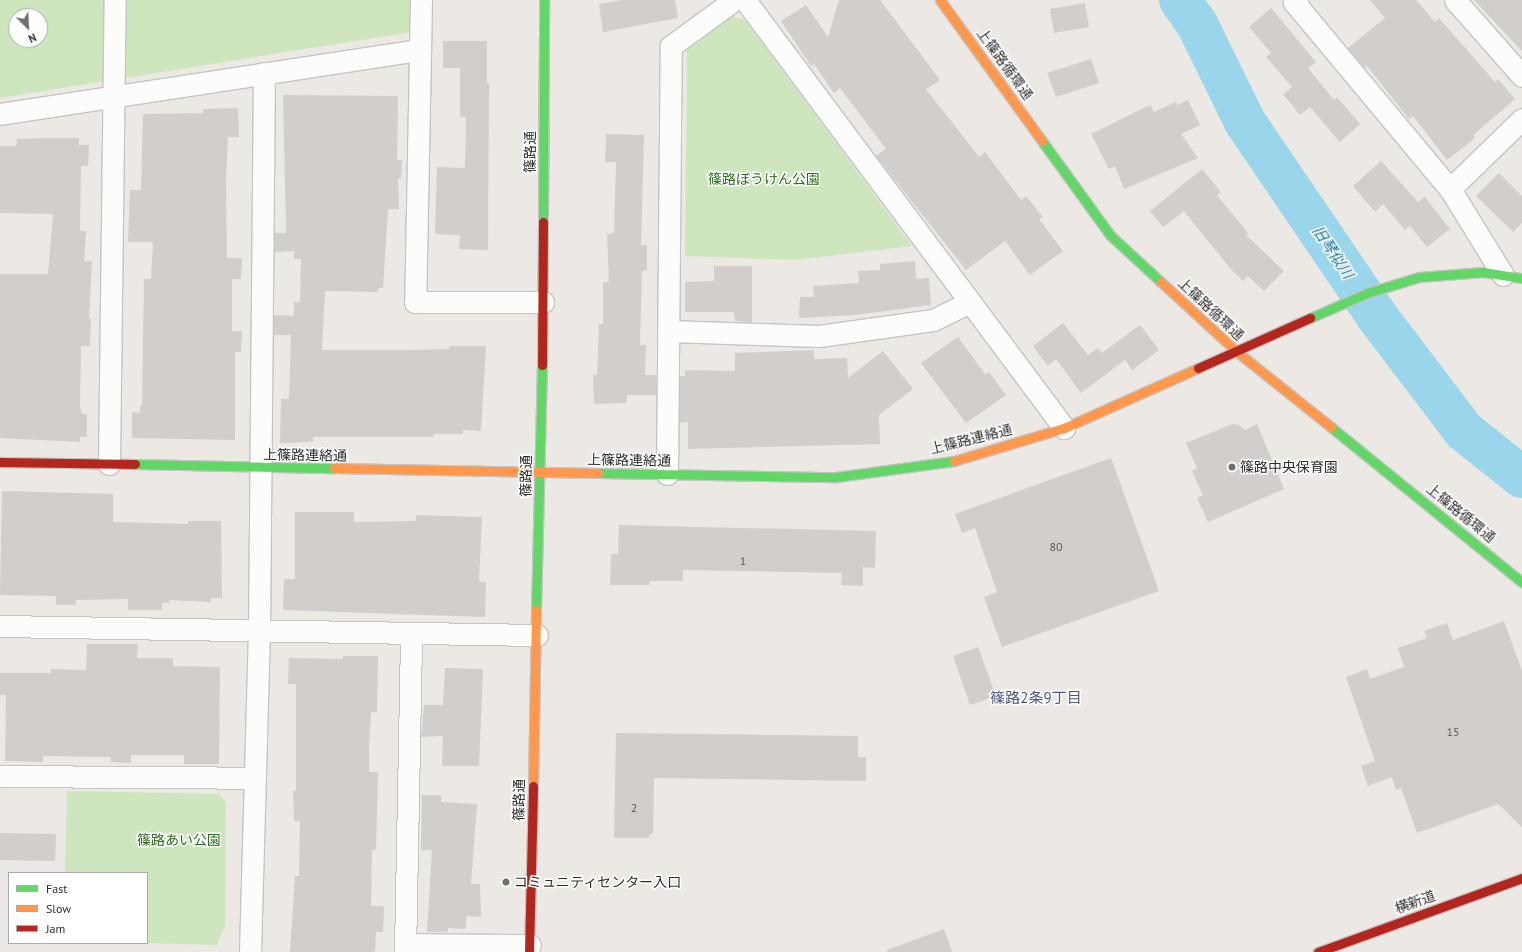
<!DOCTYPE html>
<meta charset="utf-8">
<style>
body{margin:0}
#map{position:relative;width:1522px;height:952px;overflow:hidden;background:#ece8e4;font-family:"PT Sans","Noto Sans JP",sans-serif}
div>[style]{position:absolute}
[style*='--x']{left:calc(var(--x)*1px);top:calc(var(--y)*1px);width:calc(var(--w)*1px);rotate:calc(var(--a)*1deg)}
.green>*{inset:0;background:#cee6be}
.river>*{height:42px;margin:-21px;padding:0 21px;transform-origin:21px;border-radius:21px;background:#99d6ec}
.building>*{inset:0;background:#d1cecb}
.roads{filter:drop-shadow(1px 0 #c5c4c5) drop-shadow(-1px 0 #c5c4c5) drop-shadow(0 1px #c5c4c5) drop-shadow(0 -1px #c5c4c5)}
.street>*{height:21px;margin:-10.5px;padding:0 10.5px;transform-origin:10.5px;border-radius:10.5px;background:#fcfcfb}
.fast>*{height:9px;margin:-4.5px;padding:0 4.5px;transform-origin:4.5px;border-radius:4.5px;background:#63d668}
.slow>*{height:9px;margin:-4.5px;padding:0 4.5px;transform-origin:4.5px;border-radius:4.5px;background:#ff974d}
.jam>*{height:9px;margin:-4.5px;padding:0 4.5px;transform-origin:4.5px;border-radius:4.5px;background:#b3261e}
.dots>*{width:11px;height:11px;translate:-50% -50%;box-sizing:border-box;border:2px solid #fff;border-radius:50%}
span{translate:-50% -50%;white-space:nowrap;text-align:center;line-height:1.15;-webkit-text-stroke:3px #fff;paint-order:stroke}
.number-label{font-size:12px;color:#585857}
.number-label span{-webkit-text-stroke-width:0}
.street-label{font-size:14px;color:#2e2e2e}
.park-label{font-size:14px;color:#2c6e1b}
.poi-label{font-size:14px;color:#2e2e2e}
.left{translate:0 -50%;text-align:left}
.water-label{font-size:15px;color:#0d6fa3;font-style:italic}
.neighbourhood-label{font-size:15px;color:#4d5680}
.legend{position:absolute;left:8px;top:872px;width:140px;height:72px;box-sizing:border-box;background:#fff;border:1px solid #ababab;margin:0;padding:5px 7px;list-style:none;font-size:12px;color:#2e2e2e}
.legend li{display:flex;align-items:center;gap:8px;height:20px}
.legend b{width:20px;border:1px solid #ababab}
.north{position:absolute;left:8px;top:8px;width:40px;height:40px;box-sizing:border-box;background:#fff;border:1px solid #ababab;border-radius:50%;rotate:156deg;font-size:11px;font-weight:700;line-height:16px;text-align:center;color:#2e2e2e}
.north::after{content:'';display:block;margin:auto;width:14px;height:18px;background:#706f6e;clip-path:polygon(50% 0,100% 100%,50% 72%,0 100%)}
</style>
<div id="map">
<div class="green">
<div style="clip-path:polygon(evenodd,0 0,411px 0,411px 32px,0 98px,0 0,16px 16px,40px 16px,40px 40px,16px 40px,16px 16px)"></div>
<div style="clip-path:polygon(732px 16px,745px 20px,912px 246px,795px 260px,685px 256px,687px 50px)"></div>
<div style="clip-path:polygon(67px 791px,219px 794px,226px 802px,225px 926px,217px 945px,146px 943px,147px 873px,65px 873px)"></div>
</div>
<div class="river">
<div style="--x:1180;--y:0;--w:29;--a:55"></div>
<div style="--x:1197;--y:24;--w:109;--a:63.9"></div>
<div style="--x:1245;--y:122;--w:233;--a:55.8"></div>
<div style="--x:1376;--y:315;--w:146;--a:52.8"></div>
<div style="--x:1464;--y:431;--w:74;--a:38.4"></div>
</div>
<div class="building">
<div style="clip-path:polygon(623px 0,675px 0,678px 18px,603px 32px,599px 4px)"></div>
<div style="clip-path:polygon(839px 0,880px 0,940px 80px,926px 89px,979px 157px,985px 152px,1021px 200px,1026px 196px,1043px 217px,1039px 219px,1063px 251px,1030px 275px,1005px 241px,966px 270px,876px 156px,886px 149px,840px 88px,834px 93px,814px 64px,811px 66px,781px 21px,806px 5px,828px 37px)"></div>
<div style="clip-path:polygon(1370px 0,1416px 0,1435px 22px,1439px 18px,1495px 82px,1498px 79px,1515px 99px,1473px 135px,1475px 138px,1447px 160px,1413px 116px,1409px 119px,1367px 66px,1365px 68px,1348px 48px,1385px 18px)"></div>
<div style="clip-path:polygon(1474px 0,1522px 0,1522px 51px)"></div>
<div style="clip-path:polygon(1085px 3px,1089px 27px,1054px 33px,1050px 9px)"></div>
<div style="clip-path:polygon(1271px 8px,1316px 62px,1308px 68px,1334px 100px,1337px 97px,1360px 124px,1340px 142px,1310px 107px,1300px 115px,1283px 94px,1292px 87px,1266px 57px,1271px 53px,1249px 27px)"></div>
<div style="clip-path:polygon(443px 41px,487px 41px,487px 83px,489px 83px,488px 250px,459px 249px,460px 235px,435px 234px,437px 167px,465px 168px,466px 117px,460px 117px,460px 68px,443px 68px)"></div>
<div style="clip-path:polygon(1091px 59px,1099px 83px,1056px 97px,1047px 73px)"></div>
<div style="clip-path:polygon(283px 95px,398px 96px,397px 160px,402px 160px,401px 179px,398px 178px,399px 209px,388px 209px,383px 288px,378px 288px,378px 292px,325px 291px,322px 350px,408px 350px,449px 349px,449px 346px,486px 346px,481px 431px,463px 430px,463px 434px,434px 434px,433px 437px,313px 437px,313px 442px,280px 443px,281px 399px,289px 399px,291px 335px,274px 335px,274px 315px,294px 316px,294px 302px,300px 302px,301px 259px,294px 259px,294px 251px,275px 252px,275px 233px,286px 233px)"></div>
<div style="clip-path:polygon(1188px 100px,1200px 125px,1181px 134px,1198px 158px,1124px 189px,1115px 166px,1109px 169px,1091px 134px,1150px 105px,1154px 112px,1176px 102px,1177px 105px)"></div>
<div style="clip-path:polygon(238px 108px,239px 137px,228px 137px,226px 182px,227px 258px,242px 258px,241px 279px,232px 279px,232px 331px,242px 331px,241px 352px,235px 352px,235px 440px,132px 438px,132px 412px,140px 413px,140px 406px,142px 406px,144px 279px,151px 279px,153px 242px,128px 242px,130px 190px,141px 190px,143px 114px,203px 113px,203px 109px)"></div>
<div style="clip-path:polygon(606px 134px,644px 135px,641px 245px,647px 245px,647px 270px,642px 271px,640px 345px,646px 345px,645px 375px,656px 375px,656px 395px,627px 395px,627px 403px,594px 404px,593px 375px,597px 375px,599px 324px,603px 324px,603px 282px,609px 282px,607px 234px,614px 233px,616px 162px,605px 162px)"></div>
<div style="clip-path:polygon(46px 138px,79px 138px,79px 145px,89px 145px,88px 166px,81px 166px,80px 231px,86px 231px,84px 261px,92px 261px,89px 319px,91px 319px,90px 346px,81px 346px,80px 407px,82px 414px,87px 414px,87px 437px,80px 437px,80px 442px,0 438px,0 274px,48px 274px,53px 214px,0 213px,0 146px,16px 146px,17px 139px)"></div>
<div style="clip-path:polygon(1381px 161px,1418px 202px,1425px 197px,1450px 229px,1427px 247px,1410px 226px,1405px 230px,1383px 204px,1375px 212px,1353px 186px)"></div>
<div style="clip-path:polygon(1202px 169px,1221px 192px,1217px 195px,1248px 233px,1246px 235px,1284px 271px,1264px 291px,1248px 276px,1243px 281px,1230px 268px,1184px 211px,1163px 227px,1150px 211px)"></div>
<div style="clip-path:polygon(1499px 173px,1522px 196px,1522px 223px,1513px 232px,1476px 196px)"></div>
<div style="clip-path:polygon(915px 261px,916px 279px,929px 278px,931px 305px,855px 315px,799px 318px,800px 297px,814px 297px,813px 286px,859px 283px,858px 271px,880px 270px,880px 264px)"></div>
<div style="clip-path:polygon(714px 266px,752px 266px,752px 322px,735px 321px,734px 312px,685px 312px,685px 282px,714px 281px)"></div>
<div style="clip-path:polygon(1063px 323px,1088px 355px,1098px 348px,1102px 353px,1140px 325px,1159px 350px,1132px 370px,1125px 360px,1081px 393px,1056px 359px,1048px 366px,1033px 346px)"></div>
<div style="clip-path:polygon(958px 337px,985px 374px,989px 372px,1006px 395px,966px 423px,921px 363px)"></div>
<div style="clip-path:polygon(814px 350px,814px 359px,847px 358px,848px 378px,883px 351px,913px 389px,879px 415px,880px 444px,688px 449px,688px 422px,680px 423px,680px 376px,685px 376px,685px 370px,735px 371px,735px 353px)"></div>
<div style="clip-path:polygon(1232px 424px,1239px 425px,1245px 430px,1257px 424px,1284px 489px,1208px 522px,1197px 498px,1203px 495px,1192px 471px,1197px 468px,1186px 443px)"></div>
<div style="clip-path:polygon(1111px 458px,1159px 591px,1002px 647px,984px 597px,997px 592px,975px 528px,962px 533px,955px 514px)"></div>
<div style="clip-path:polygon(2px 491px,113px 494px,113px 522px,188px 524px,188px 521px,221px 521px,222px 598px,211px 598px,211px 602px,169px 600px,169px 603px,162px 603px,162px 610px,128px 610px,128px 599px,76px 600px,76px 605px,56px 605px,56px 596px,0 595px)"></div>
<div style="clip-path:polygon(295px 512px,354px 512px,354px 522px,416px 521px,416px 515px,482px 517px,479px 582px,486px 582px,485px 617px,283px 610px,284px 579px,295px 579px)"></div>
<div style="clip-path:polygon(619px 525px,876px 531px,875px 568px,863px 567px,863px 586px,841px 585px,842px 573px,683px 570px,683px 581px,650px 581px,650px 585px,610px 585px,611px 554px,618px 554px)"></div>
<div style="clip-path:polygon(1504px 621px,1522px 671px,1522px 827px,1498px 804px,1417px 833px,1401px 788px,1396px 790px,1392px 777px,1368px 786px,1361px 766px,1375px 761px,1346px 677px,1367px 669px,1370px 679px,1404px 667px,1398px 648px,1427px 638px,1424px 631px,1447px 623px,1453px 640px)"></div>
<div style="clip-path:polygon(87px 644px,138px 644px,137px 658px,173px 658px,173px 666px,220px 667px,219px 764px,184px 764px,184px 755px,131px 755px,131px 763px,111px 762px,111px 757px,43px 756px,43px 762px,5px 761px,6px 695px,0 695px,0 673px,51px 673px,51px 669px,86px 670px)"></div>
<div style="clip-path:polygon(978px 647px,996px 696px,970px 705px,953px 656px)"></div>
<div style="clip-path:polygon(343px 656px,378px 656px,377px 712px,371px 712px,369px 747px,369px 772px,378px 772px,376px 850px,372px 850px,371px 906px,384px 906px,383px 932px,376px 932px,375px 952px,290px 952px,295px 876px,299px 876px,300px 821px,294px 821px,293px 791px,296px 791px,296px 684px,288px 684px,289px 658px,343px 659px)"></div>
<div style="clip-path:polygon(445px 668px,483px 669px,479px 766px,442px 766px,443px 736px,421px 737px,424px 705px,443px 705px)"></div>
<div style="clip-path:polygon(616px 733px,858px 736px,858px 757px,866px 757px,866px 781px,654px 778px,653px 834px,650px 834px,649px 838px,614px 838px)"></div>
<div style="clip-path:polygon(422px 795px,441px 795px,441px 802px,477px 804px,471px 884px,480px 884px,481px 917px,466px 916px,466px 929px,448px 928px,448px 932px,427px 932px,432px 850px,421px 850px)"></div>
<div style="clip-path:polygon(0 833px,56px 834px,55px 861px,0 860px)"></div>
<div style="clip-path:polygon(944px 929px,952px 952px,887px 952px,887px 950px)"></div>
</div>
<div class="roads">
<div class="street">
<div style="--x:421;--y:0;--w:302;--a:91.1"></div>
<div style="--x:415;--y:302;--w:128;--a:0"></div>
<div style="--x:745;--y:0;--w:534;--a:53.3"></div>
<div style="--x:1297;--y:0;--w:4;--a:146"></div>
<div style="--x:1294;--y:2;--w:244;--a:50.2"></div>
<div style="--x:1450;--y:189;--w:101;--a:58.4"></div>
<div style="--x:1455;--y:0;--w:101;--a:48.6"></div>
<div style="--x:0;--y:114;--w:425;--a:-8.7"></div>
<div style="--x:1450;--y:189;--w:100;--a:-44.2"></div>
<div style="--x:668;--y:331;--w:151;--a:1.9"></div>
<div style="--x:819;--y:336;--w:115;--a:-8"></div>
<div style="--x:933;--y:320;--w:41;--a:-25.9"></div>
<div style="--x:109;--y:464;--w:464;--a:-89.3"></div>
<div style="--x:667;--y:474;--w:428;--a:-89.5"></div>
<div style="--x:671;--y:46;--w:78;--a:-36.1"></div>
<div style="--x:0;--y:626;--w:537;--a:0.96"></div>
<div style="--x:0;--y:776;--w:255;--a:0.4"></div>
<div style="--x:405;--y:944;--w:125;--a:0.5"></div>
<div style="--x:250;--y:952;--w:320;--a:-88.4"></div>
<div style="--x:259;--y:632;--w:559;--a:-89.49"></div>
<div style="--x:405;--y:952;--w:319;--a:-88.9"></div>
</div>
<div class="fast">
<div style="--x:1042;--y:141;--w:116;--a:54.1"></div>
<div style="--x:1110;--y:235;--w:69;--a:42.7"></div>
<div style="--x:543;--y:222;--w:222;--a:-89.7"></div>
<div style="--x:1310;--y:318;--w:62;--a:-23.7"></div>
<div style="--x:1367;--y:293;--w:54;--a:-17.1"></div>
<div style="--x:1419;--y:277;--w:64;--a:-4.5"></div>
<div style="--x:1483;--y:272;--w:39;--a:9"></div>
<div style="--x:1331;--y:427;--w:246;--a:39.1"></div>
<div style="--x:135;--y:464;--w:199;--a:1.2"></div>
<div style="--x:598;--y:473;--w:238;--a:1"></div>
<div style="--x:836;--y:477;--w:119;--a:-7.7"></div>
<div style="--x:536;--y:610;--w:245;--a:-88.6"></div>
</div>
<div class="slow">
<div style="--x:940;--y:0;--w:174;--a:54.1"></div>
<div style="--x:1161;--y:282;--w:102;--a:42.6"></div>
<div style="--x:1236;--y:351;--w:122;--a:38.7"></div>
<div style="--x:954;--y:461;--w:115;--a:-16.7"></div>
<div style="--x:1064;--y:428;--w:147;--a:-24.1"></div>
<div style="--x:334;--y:468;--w:264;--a:1.1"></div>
<div style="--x:533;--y:786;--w:176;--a:-89"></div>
</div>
<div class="jam">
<div style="--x:542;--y:365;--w:143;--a:-89.6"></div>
<div style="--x:1198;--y:368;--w:123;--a:-24.1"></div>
<div style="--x:0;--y:462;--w:135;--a:0.8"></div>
<div style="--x:529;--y:952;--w:166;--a:-88.6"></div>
<div style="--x:1318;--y:952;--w:217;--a:-19.9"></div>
</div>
</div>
<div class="dots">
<div style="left:1232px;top:467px;background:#706f6e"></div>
<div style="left:506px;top:882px;background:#706f6e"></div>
</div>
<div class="number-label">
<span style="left:1056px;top:547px">80</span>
<span style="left:743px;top:561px">1</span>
<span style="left:1453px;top:732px">15</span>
<span style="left:634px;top:808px">2</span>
</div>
<div class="street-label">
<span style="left:1005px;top:64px;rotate:54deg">上篠路循環通</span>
<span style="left:530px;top:152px;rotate:-90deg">篠路通</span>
<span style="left:1211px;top:309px;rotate:43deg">上篠路循環通</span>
<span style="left:971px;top:439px;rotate:-14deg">上篠路連絡通</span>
<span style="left:305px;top:455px;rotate:1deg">上篠路連絡通</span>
<span style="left:629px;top:460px;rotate:1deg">上篠路連絡通</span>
<span style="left:526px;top:476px;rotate:-89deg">篠路通</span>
<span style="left:1461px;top:513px;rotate:39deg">上篠路循環通</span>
<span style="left:519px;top:800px;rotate:-89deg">篠路通</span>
<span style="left:1415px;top:902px;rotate:-20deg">横新道</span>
</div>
<div class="park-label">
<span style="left:764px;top:179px">篠路ぼうけん公園</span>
<span style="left:179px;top:840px">篠路あい公園</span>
</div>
<div class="poi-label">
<span class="left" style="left:1240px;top:467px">篠路中央保育園</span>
<span class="left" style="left:514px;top:882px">コミュニティセンター入口</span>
</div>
<div class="water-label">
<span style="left:1333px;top:252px;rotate:56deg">旧琴似川</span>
</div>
<div class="neighbourhood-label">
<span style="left:1036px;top:698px">篠路2条9丁目</span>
</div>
<ul class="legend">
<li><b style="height:5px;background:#63d668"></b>Fast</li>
<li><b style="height:5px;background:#ff974d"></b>Slow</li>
<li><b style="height:5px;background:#b3261e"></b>Jam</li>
</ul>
<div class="north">N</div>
</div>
